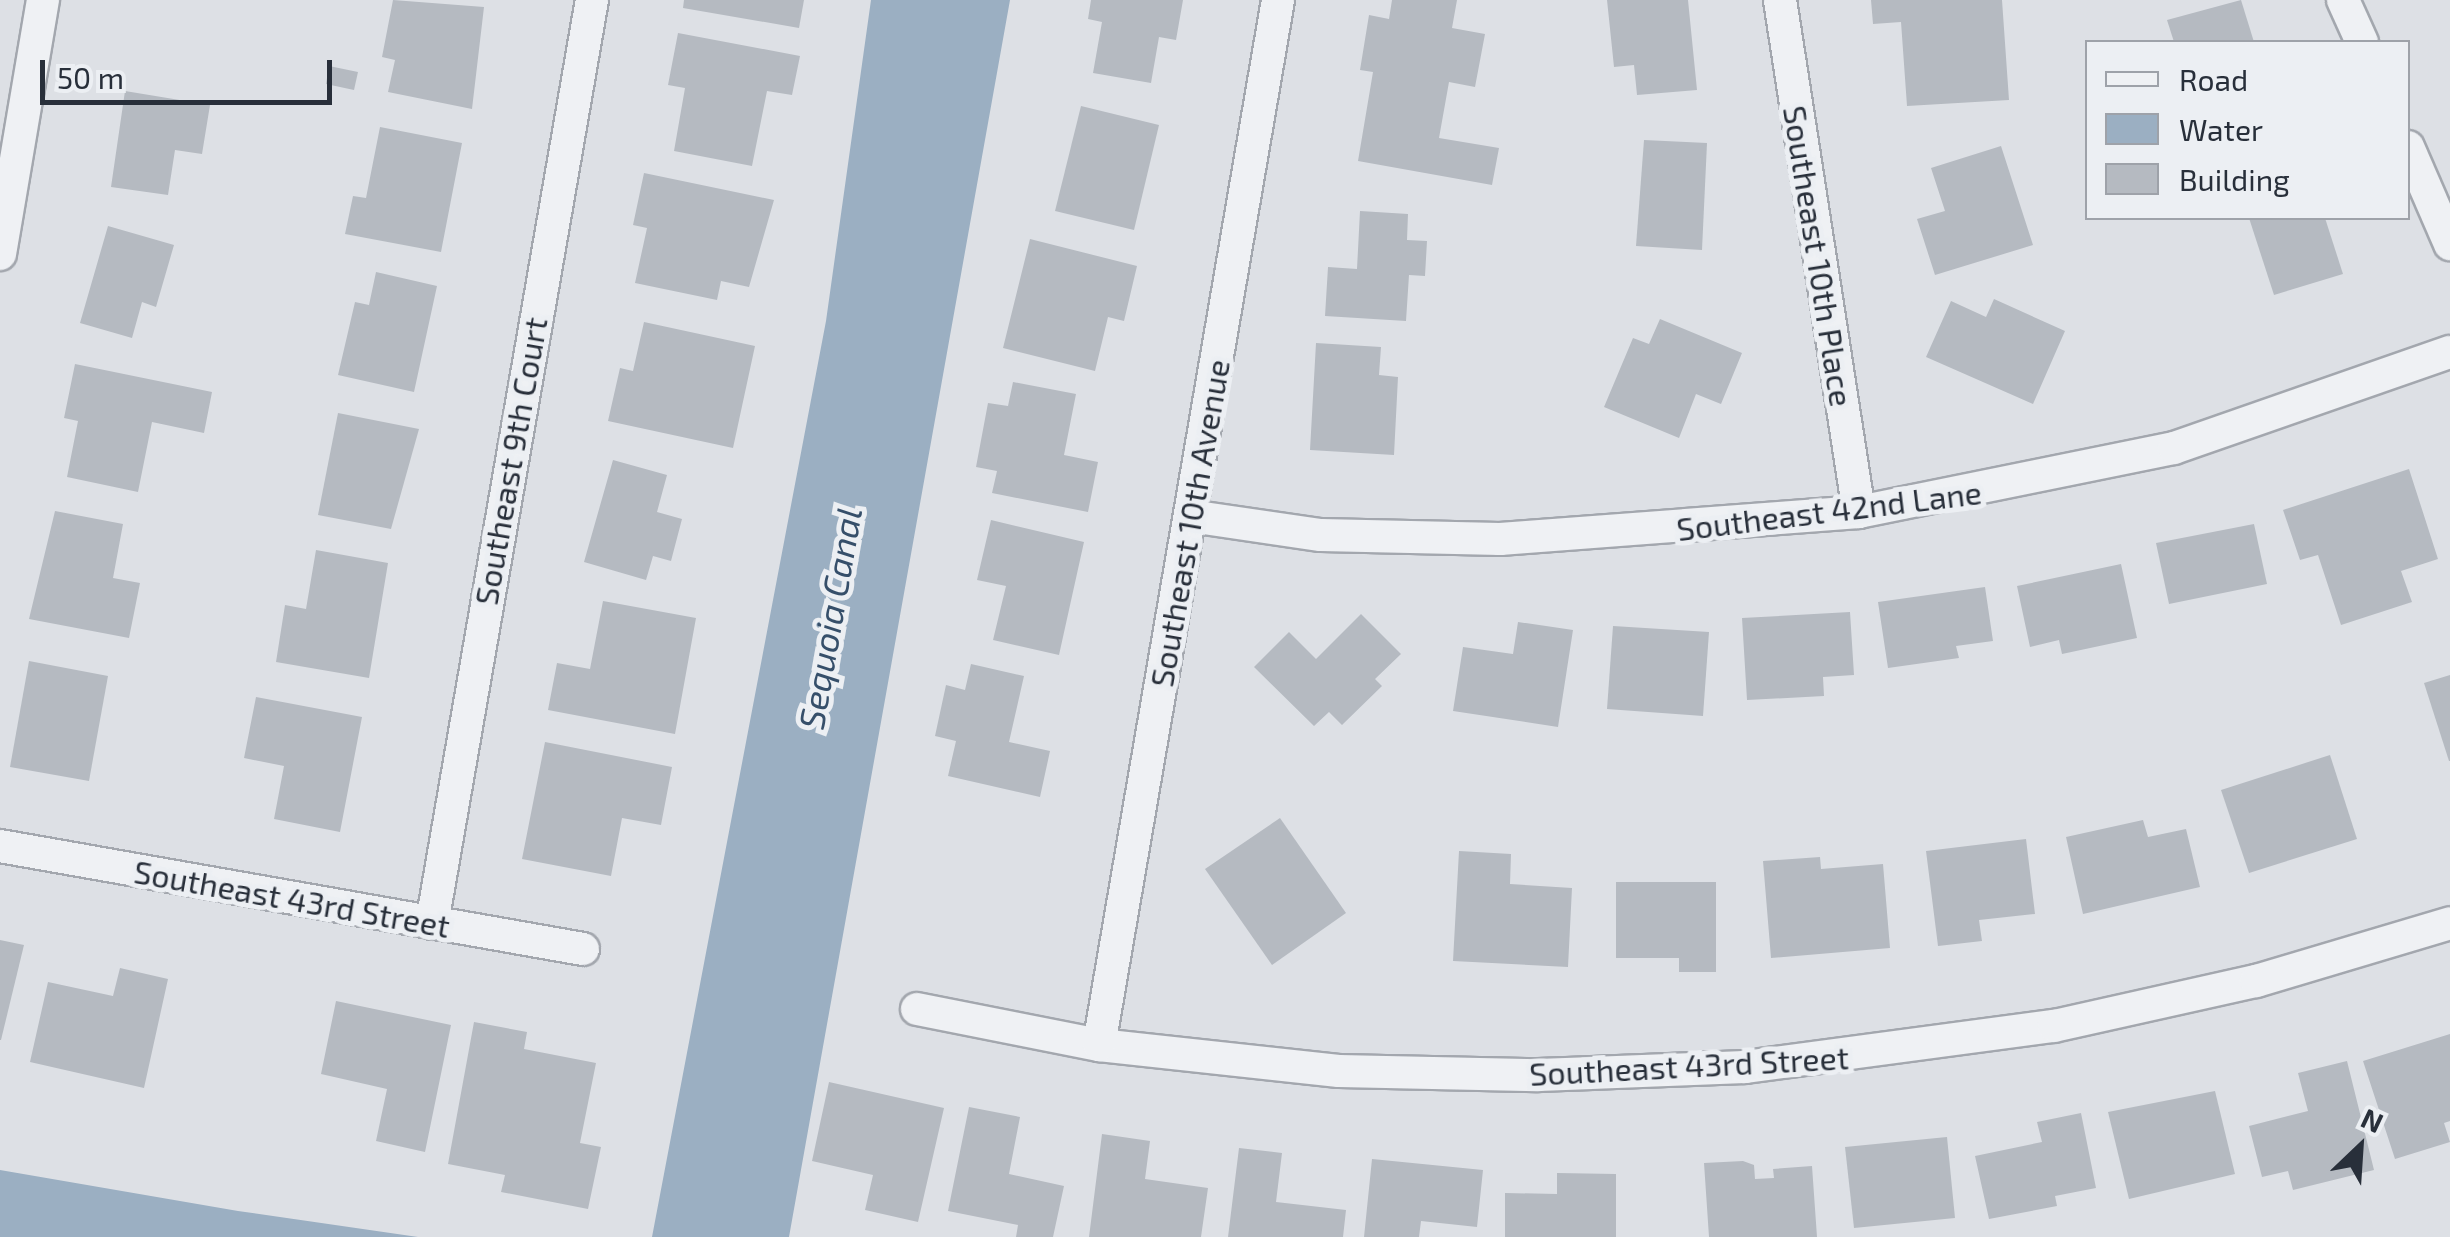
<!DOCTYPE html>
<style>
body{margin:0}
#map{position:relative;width:2450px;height:1237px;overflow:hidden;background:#dde0e5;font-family:"Exo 2",sans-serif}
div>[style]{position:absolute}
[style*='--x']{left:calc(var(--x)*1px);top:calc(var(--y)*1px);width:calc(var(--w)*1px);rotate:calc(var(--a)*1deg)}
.water>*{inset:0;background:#9bafc2}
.building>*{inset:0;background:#b5bac1}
.roads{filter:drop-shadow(2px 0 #a3a7ae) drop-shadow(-2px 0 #a3a7ae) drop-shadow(0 2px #a3a7ae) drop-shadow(0 -2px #a3a7ae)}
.street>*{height:32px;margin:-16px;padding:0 16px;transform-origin:16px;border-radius:16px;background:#eff1f4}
span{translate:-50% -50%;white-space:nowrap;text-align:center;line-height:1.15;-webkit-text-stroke:10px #eceff3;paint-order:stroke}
.street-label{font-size:32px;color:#282f3a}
.water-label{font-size:35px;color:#364f6a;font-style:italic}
.legend{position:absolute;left:2085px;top:40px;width:325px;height:180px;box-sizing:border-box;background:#eceff3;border:2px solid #9ea2a9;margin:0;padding:12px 18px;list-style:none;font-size:30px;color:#282f3a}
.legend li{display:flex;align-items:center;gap:20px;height:50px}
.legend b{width:50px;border:2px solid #9ea2a9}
.north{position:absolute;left:2310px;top:1097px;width:100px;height:100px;-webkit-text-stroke:8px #eceff3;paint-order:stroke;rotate:25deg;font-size:28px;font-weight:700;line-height:40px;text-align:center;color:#282f3a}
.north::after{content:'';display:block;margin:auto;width:35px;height:45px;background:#282f3a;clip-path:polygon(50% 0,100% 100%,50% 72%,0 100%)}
.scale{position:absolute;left:40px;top:60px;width:292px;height:45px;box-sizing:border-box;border:5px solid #282f3a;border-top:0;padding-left:12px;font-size:30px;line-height:35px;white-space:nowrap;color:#282f3a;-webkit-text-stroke:8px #eceff3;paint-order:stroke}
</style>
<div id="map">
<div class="water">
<div style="clip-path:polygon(871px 0,1010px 0,789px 1237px,652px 1237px,826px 321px)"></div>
<div style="clip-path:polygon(0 1170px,238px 1211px,418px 1237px,0 1237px)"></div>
</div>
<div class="building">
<div style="clip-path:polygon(393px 0,484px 7px,472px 109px,388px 92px,395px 60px,382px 57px)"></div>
<div style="clip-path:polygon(684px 0,804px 0,799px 28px,683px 8px)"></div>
<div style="clip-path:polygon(1091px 0,1183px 0,1176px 40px,1159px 37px,1151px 83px,1093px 73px,1102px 22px,1088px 19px)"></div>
<div style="clip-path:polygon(1392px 0,1457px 0,1452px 28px,1485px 34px,1475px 87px,1449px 82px,1439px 138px,1499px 148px,1492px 185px,1358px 161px,1373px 72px,1360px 70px,1369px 15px,1389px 19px)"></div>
<div style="clip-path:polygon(1607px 0,1688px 0,1697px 90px,1637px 95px,1634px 65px,1614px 67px)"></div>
<div style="clip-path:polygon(1871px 0,2002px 0,2009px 100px,1907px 106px,1901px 22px,1873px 24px)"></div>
<div style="clip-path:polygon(2241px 0,2254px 42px,2174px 42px,2167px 20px)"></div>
<div style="clip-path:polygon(678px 33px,800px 56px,792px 95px,767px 91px,752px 166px,674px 151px,685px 88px,668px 85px)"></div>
<div style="clip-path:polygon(329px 66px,358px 72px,354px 90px,326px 84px)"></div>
<div style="clip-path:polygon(125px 91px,210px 105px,202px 154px,175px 150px,168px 195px,111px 187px)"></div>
<div style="clip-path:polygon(1081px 106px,1159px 125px,1134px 230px,1055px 211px)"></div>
<div style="clip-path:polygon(380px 127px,462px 143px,441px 252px,345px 234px,353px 196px,366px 198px)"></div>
<div style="clip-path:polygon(1644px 140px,1707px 143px,1702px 250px,1636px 246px)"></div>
<div style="clip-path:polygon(2001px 146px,2033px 245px,1935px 275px,1917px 219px,1945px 211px,1931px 168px)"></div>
<div style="clip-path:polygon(644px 173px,774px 200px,749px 287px,721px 281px,717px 300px,635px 283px,647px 228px,633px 225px)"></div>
<div style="clip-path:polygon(1360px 211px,1408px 214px,1407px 240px,1427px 241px,1425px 276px,1409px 275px,1406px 321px,1325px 316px,1328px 267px,1357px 269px)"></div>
<div style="clip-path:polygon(2249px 218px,2325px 218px,2343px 274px,2274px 295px)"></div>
<div style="clip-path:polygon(108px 226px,174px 245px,156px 307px,142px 302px,132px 338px,80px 323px)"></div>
<div style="clip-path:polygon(1030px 239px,1137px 266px,1124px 321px,1108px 317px,1095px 371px,1003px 348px)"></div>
<div style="clip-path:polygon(376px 272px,437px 286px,414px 392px,338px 375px,355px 302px,369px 305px)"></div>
<div style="clip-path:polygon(1994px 299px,2065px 331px,2033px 404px,1926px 357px,1951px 301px,1986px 317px)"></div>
<div style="clip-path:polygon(1660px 319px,1742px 353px,1721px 404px,1696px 394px,1679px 438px,1604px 407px,1633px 338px,1649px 344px)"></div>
<div style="clip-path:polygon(644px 322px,755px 346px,733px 448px,608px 421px,620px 368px,633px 371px)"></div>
<div style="clip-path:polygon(1316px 343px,1381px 347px,1379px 375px,1398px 377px,1394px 455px,1310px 450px)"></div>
<div style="clip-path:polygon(75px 364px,212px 392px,204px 433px,152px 422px,138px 492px,67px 477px,78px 421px,64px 418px)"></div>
<div style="clip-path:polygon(1013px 382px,1076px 394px,1064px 455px,1098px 462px,1088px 512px,992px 493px,997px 471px,976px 467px,988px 403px,1008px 406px)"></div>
<div style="clip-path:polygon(338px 413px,419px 429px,391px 529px,318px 515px)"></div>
<div style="clip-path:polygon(613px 460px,667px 475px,657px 512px,682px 519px,671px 561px,653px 556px,646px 580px,584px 562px)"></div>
<div style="clip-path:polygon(2409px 469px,2438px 559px,2401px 571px,2412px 602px,2341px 625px,2318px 555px,2300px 560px,2283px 510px)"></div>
<div style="clip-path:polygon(55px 511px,123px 524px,113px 578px,140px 583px,129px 638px,29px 619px)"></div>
<div style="clip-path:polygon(991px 520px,1084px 542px,1059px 655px,993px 640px,1006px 586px,977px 580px)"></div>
<div style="clip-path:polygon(2254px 524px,2267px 584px,2169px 604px,2156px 543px)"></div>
<div style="clip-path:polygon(316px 550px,388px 563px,369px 678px,276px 662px,285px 605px,306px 609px)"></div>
<div style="clip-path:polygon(2121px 564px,2137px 638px,2062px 654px,2059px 640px,2030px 647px,2017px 586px)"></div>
<div style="clip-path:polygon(1985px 587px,1993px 641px,1956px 646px,1959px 658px,1888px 668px,1878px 602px)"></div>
<div style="clip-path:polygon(603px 601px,696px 618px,675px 734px,548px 710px,557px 663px,590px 669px)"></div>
<div style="clip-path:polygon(1850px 612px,1854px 675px,1823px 677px,1824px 696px,1747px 700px,1742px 618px)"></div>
<div style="clip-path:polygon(1361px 614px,1401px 654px,1375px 679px,1382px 686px,1342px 725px,1329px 712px,1314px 726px,1254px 667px,1289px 632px,1316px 659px)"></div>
<div style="clip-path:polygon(1518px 622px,1573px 630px,1558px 727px,1453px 711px,1463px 647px,1513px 654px)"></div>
<div style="clip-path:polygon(1613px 626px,1709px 632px,1703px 716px,1607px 709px)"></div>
<div style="clip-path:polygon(29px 661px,108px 676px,89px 781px,10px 767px)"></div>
<div style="clip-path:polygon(971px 664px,1024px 676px,1009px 742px,1050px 751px,1040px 797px,948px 776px,956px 741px,935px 736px,946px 685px,965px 690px)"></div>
<div style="clip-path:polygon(2450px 675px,2450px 761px,2449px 761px,2424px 683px)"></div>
<div style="clip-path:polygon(256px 697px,362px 717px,340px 832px,274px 819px,284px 766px,244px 758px)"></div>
<div style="clip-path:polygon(545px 742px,672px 767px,661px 825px,622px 818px,611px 876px,522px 859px)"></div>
<div style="clip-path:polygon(2330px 755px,2357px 839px,2249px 873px,2221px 790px)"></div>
<div style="clip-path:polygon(1280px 818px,1346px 913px,1272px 965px,1205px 869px)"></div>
<div style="clip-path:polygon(2143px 820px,2148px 837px,2186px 829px,2200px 887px,2083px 914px,2066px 837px)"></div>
<div style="clip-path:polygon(2026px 839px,2035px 914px,1979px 920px,1982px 941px,1938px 946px,1926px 851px)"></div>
<div style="clip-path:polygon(1459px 851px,1511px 854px,1510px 884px,1572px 888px,1568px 967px,1453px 961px)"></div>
<div style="clip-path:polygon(1820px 857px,1821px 869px,1883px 864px,1890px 948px,1771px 958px,1763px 861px)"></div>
<div style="clip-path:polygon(1616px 882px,1716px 882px,1716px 972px,1679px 972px,1679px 958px,1616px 958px)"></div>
<div style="clip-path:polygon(0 940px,24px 945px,1px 1040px,0 1040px)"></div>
<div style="clip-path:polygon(120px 968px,168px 979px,144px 1088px,30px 1062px,48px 982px,113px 996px)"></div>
<div style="clip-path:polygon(336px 1001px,451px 1025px,425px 1152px,376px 1141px,387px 1089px,321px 1074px)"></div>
<div style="clip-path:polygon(474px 1022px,527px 1032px,524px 1049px,596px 1063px,580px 1143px,601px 1147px,588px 1209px,501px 1192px,505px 1175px,448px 1164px)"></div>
<div style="clip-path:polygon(2450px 1034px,2450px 1121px,2444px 1123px,2450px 1142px,2395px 1159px,2363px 1061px)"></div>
<div style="clip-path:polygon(2347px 1061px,2374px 1170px,2293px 1190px,2288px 1171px,2262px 1177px,2249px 1126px,2308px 1111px,2298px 1073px)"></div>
<div style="clip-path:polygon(829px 1082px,944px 1108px,918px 1222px,865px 1210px,873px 1175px,812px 1161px)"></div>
<div style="clip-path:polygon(2215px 1091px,2235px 1174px,2129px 1199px,2108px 1112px)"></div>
<div style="clip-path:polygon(969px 1107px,1020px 1117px,1009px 1174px,1064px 1186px,1053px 1237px,1016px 1237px,1018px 1225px,948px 1211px)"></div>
<div style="clip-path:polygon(2081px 1113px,2096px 1188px,2055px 1196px,2057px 1206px,1989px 1219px,1975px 1156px,2042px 1142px,2037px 1122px)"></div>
<div style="clip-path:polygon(1102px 1134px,1150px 1141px,1145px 1179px,1208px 1188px,1201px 1237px,1089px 1237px)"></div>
<div style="clip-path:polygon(1947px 1137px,1955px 1218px,1854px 1228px,1845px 1147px)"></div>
<div style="clip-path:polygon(1239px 1148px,1282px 1153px,1276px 1202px,1346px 1210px,1343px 1237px,1228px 1237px)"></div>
<div style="clip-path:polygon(1372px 1159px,1483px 1170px,1477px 1227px,1421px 1221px,1419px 1237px,1364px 1237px)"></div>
<div style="clip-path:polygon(1743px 1161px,1754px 1165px,1755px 1179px,1774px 1178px,1773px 1169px,1812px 1166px,1817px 1237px,1709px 1237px,1704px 1163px)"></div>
<div style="clip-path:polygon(1557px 1173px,1616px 1174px,1616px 1237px,1505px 1237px,1505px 1193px,1557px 1194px)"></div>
</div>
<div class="roads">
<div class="street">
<div style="--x:1780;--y:0;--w:518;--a:81.23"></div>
<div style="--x:2343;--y:0;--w:46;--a:65.7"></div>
<div style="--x:2408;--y:147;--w:106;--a:66.6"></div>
<div style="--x:0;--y:254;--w:258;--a:-80.4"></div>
<div style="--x:1190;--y:516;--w:132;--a:8.3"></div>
<div style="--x:1321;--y:535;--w:179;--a:1.3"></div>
<div style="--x:1500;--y:539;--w:360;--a:-4.3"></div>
<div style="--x:1859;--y:512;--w:321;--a:-11.5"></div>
<div style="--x:2174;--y:448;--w:292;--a:-19.2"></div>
<div style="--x:0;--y:846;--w:592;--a:10.02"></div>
<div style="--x:432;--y:923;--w:937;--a:-80.17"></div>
<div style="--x:917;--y:1009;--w:186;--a:11.2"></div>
<div style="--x:1099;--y:1045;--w:241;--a:6.2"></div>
<div style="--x:1339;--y:1071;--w:199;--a:1.2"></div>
<div style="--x:1538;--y:1075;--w:207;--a:-2.2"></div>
<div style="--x:1745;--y:1067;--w:312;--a:-7.6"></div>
<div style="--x:2054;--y:1026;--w:207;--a:-12.6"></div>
<div style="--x:2256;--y:981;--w:202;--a:-16.6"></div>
<div style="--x:1099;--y:1045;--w:1060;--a:-80.28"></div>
</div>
</div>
<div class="street-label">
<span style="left:1819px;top:256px;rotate:81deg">Southeast 10th Place</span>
<span style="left:510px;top:461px;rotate:-80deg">Southeast 9th Court</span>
<span style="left:1829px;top:510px;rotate:-7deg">Southeast 42nd Lane</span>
<span style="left:1189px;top:523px;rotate:-80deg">Southeast 10th Avenue</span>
<span style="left:292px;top:898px;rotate:10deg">Southeast 43rd Street</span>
<span style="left:1689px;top:1065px;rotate:-3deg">Southeast 43rd Street</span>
</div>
<div class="water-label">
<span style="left:829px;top:618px;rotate:-80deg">Sequoia Canal</span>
</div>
<ul class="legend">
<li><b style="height:12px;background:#eff1f4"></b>Road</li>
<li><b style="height:28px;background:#9bafc2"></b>Water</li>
<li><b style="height:28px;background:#b5bac1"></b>Building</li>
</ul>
<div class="north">N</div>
<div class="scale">50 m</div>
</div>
